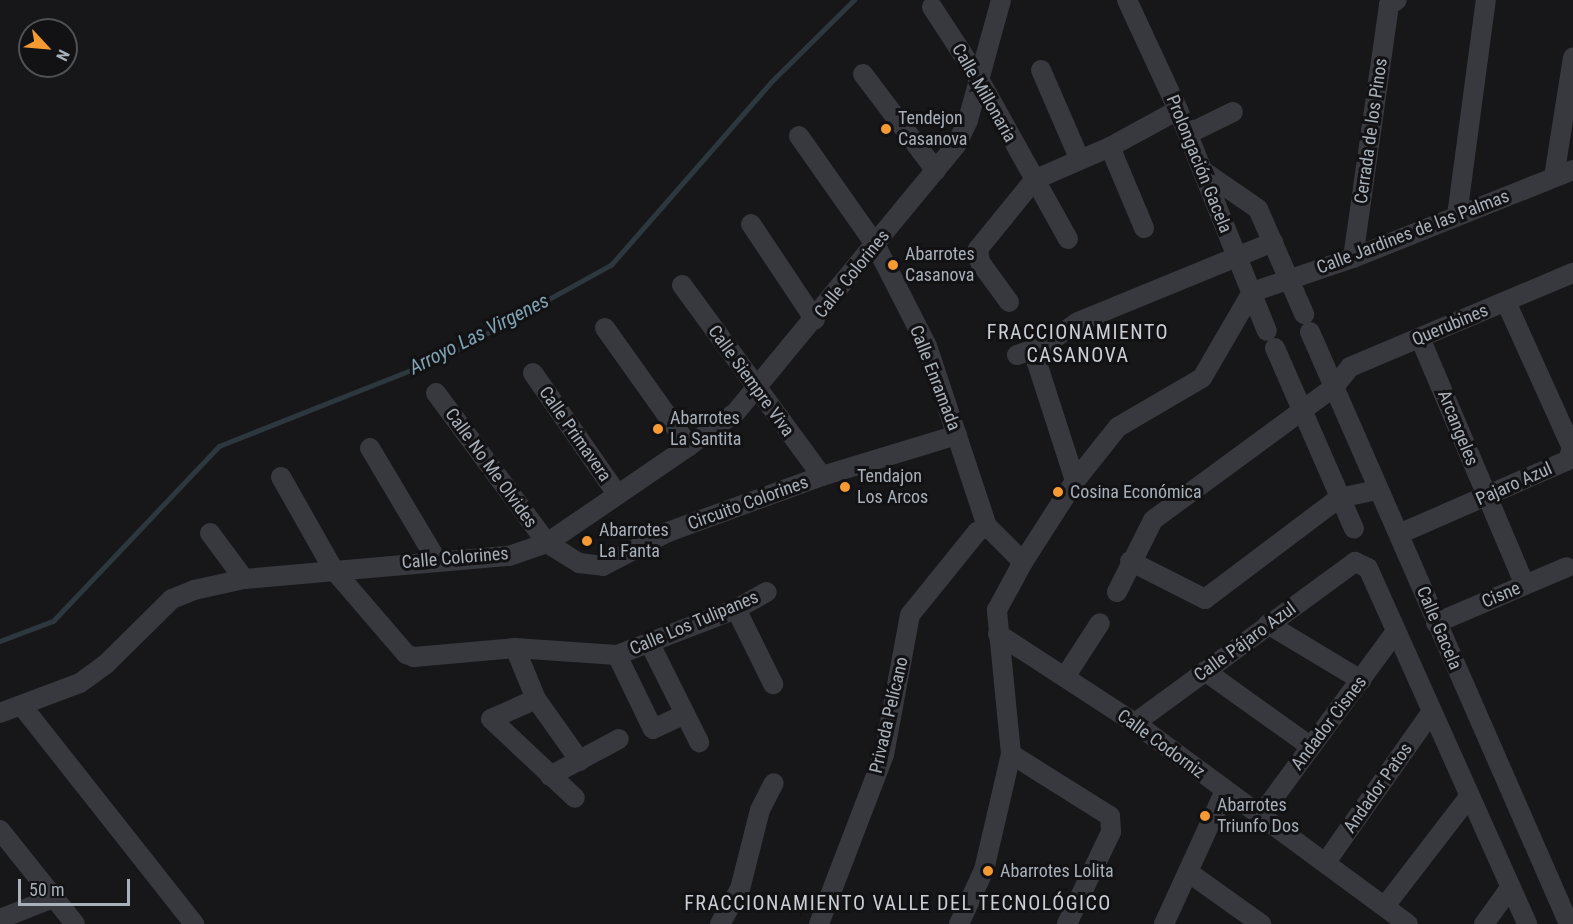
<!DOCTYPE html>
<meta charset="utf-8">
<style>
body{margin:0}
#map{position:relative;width:1573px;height:924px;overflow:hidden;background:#171719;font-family:"Roboto Condensed",sans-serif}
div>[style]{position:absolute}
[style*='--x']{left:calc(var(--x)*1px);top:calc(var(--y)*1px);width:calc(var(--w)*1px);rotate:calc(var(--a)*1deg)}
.stream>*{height:4.5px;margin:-2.25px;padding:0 2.25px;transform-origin:2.25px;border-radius:2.25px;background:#2c383d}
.minor>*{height:20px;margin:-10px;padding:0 10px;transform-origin:10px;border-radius:10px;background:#37393e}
.dots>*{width:16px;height:16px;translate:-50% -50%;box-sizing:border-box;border:3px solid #121214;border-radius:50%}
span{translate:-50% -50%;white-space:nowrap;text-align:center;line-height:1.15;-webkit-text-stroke:6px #121214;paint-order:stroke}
.street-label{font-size:18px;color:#a8b0b9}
.poi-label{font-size:18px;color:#a8b0b9}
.left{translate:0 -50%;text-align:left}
.neighbourhood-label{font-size:20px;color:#caced5;letter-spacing:1.5px}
.water-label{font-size:20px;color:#7fa3b4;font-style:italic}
.north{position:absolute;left:18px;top:18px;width:60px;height:60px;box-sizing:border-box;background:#121214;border:2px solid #4e5156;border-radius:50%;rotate:116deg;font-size:16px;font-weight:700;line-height:24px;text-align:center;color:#a8b0b9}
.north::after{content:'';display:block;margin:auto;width:21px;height:27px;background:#f59932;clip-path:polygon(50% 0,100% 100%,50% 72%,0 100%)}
.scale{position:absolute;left:18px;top:879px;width:112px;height:27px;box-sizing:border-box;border:3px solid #a8b0b9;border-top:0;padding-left:8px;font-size:18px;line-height:21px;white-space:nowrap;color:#a8b0b9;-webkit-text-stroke:4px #121214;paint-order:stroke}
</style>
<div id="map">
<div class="stream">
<div style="--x:0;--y:641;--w:57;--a:-20.7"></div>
<div style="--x:53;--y:621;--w:241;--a:-46.5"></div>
<div style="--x:219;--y:446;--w:242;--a:-21.6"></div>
<div style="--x:444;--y:357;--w:191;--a:-28.9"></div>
<div style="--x:611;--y:265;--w:243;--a:-48.8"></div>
<div style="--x:771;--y:82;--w:117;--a:-44.7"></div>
</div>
<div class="minor">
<div style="--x:1127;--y:0;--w:121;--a:65.1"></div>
<div style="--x:1178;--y:110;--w:238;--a:68.1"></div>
<div style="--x:932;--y:7;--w:86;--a:56.9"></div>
<div style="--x:979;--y:79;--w:183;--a:60.9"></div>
<div style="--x:1041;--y:70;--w:98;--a:66.6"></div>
<div style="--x:863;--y:74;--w:121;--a:53"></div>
<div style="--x:1188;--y:134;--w:50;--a:-26.1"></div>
<div style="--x:799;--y:136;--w:132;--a:54.9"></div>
<div style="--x:875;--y:244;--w:114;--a:63"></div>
<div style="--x:927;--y:346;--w:190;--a:71.6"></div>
<div style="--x:987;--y:526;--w:51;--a:45"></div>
<div style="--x:1110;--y:147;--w:88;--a:67.2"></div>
<div style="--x:1203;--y:171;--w:67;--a:34.6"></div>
<div style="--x:1258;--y:209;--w:115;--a:66.3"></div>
<div style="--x:1554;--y:177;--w:121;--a:-81"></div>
<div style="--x:1457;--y:216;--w:218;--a:-82.4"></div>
<div style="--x:751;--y:224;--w:115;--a:56.3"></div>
<div style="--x:1353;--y:258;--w:256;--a:-81.9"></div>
<div style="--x:1389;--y:5;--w:9;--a:-32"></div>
<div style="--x:682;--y:285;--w:237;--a:53.8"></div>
<div style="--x:1009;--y:302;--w:49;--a:-125.9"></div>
<div style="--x:980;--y:262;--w:13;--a:-99"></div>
<div style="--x:978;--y:249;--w:89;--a:-50.9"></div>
<div style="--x:1034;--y:180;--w:83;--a:-23.5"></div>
<div style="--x:1110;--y:147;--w:77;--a:-28.6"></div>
<div style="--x:605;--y:328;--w:145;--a:54.6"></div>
<div style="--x:1310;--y:332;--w:646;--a:66.37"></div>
<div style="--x:1420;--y:338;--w:268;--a:67"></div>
<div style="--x:1043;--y:346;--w:18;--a:109"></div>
<div style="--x:1037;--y:363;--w:124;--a:72.1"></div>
<div style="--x:1275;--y:348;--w:197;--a:66.4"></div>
<div style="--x:1017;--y:355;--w:28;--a:-19"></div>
<div style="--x:1043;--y:346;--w:42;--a:-34.4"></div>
<div style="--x:1078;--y:322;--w:211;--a:-22.3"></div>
<div style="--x:533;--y:373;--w:147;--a:55.2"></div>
<div style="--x:436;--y:393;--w:187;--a:53.5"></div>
<div style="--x:547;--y:543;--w:38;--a:32"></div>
<div style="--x:579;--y:563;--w:24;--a:7"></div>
<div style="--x:603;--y:566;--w:73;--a:-27.6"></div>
<div style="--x:668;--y:532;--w:164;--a:-20"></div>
<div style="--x:822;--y:476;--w:141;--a:-16.9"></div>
<div style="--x:370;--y:448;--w:129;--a:59.3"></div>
<div style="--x:281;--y:477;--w:106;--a:60.5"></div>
<div style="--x:333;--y:569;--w:112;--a:49.3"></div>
<div style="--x:406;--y:654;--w:9;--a:21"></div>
<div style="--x:414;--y:657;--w:101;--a:-5.1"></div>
<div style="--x:515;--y:648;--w:102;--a:3.9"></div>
<div style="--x:617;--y:655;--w:128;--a:-21.1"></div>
<div style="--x:736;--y:609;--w:35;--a:-29"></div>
<div style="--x:210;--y:533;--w:57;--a:53.5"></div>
<div style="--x:1399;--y:534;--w:184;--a:-23.6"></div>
<div style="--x:1568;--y:460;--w:13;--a:-72"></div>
<div style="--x:1572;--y:448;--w:160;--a:-114.3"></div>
<div style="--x:1130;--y:561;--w:84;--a:26.9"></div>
<div style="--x:1205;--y:599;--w:168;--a:-37"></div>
<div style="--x:1339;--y:498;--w:40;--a:-12"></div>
<div style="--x:1117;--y:592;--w:80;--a:-63.4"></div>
<div style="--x:1153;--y:520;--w:225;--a:-36.3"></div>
<div style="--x:1334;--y:387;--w:26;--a:-51"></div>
<div style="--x:1350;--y:367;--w:242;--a:-22.9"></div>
<div style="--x:736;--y:609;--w:84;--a:63.7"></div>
<div style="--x:1436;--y:623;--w:142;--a:-23.1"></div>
<div style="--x:1268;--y:624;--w:109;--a:31.1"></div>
<div style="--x:998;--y:634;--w:163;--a:33"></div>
<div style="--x:1135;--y:723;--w:339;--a:36.4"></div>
<div style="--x:650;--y:644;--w:110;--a:63.4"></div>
<div style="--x:515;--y:648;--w:55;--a:67.6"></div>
<div style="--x:536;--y:699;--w:76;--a:54.6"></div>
<div style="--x:617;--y:655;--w:82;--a:64.1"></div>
<div style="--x:653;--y:729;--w:35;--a:-25"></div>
<div style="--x:1205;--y:671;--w:130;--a:35.6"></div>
<div style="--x:1065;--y:677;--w:64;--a:-57.1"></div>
<div style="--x:536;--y:699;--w:49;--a:156"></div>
<div style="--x:491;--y:719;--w:115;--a:43.2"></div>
<div style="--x:22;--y:706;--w:278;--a:51.7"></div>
<div style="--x:0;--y:713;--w:85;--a:-20.6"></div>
<div style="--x:80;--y:683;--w:32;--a:-36"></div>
<div style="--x:106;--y:664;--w:93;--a:-44.6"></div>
<div style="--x:172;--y:599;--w:24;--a:-22"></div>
<div style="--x:194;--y:590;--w:51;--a:-12.4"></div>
<div style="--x:244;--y:579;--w:266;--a:-5"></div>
<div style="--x:509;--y:556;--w:40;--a:-18.9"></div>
<div style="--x:547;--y:543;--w:172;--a:-34.3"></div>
<div style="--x:689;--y:446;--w:58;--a:-35.9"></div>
<div style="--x:736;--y:412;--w:346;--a:-50.5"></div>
<div style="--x:956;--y:145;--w:28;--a:-64"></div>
<div style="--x:968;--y:120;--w:124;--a:-74.6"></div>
<div style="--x:1135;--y:723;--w:273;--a:-36.2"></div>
<div style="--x:1355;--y:562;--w:14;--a:25"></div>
<div style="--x:1368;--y:568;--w:390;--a:65.9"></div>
<div style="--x:1011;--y:754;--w:117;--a:32.1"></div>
<div style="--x:1110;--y:816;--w:16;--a:86"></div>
<div style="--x:1111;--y:832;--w:102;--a:115.6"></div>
<div style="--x:550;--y:776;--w:78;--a:-28.2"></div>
<div style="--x:1261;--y:815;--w:228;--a:-53.7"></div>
<div style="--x:0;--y:830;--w:120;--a:51.4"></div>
<div style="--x:1326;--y:862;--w:181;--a:-54.9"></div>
<div style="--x:1188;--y:872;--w:90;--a:35.5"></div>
<div style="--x:1385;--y:906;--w:138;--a:-52.4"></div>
<div style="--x:0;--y:919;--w:57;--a:-21.6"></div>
<div style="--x:720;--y:924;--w:40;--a:-60.3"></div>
<div style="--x:740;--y:889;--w:81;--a:-75.8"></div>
<div style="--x:760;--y:810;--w:30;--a:-63"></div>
<div style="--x:819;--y:924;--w:181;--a:-69"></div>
<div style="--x:884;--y:755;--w:142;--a:-79.5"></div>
<div style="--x:910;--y:615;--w:107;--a:-51.1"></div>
<div style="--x:977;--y:532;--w:12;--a:-31"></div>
<div style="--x:959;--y:924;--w:60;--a:-65.2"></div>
<div style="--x:984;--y:870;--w:119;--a:-76.9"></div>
<div style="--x:1011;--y:754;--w:145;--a:-95.6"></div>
<div style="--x:997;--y:610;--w:55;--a:-61.6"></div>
<div style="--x:1023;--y:562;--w:96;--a:-57.3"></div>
<div style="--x:1075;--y:481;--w:69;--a:-51.5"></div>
<div style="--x:1118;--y:427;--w:97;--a:-30.3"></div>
<div style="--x:1202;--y:378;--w:99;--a:-59.8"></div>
<div style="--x:1252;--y:292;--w:107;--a:-18.6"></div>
<div style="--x:1353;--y:258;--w:237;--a:-21.8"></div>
<div style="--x:1164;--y:924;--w:146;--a:-65.4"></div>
<div style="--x:1484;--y:924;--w:44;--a:-54.2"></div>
</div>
<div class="dots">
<div style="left:886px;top:129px;background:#f59932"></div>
<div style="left:893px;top:265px;background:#f59932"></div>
<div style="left:658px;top:429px;background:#f59932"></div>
<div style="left:845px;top:487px;background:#f59932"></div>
<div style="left:1058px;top:492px;background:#f59932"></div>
<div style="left:587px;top:541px;background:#f59932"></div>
<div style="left:1205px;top:816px;background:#f59932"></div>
<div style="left:988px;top:871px;background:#f59932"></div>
</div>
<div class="street-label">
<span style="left:984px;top:93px;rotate:60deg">Calle Millonaria</span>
<span style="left:1371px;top:131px;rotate:-82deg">Cerrada de los Pinos</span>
<span style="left:1199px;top:164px;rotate:68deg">Prolongación Gacela</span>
<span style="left:1413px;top:232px;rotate:-21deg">Calle Jardines de las Palmas</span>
<span style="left:852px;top:274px;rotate:-51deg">Calle Colorines</span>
<span style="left:1450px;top:325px;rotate:-23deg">Querubines</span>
<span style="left:935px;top:378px;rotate:69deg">Calle Enramada</span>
<span style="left:751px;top:381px;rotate:54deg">Calle Siempre Viva</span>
<span style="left:1458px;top:428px;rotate:68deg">Arcangeles</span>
<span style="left:575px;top:434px;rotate:55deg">Calle Primavera</span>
<span style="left:491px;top:468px;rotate:54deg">Calle No Me Olvides</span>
<span style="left:1514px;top:484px;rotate:-24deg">Pajaro Azul</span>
<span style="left:748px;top:503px;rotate:-20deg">Circuito Colorines</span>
<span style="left:455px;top:558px;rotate:-5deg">Calle Colorines</span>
<span style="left:1501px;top:595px;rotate:-23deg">Cisne</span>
<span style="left:694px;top:623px;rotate:-23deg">Calle Los Tulipanes</span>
<span style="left:1439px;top:628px;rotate:67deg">Calle Gacela</span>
<span style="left:1245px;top:642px;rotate:-36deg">Calle Pájaro Azul</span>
<span style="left:889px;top:715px;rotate:-77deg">Privada Pelícano</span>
<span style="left:1329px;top:723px;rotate:-53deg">Andador Cisnes</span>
<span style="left:1161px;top:744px;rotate:36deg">Calle Codorniz</span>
<span style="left:1378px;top:788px;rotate:-55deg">Andador Patos</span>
</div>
<div class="poi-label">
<span class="left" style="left:898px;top:129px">Tendejon<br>Casanova</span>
<span class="left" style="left:905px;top:265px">Abarrotes<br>Casanova</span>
<span class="left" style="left:670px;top:429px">Abarrotes<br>La Santita</span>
<span class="left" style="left:857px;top:487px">Tendajon<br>Los Arcos</span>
<span class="left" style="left:1070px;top:492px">Cosina Económica</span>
<span class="left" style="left:599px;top:541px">Abarrotes<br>La Fanta</span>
<span class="left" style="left:1217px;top:816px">Abarrotes<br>Triunfo Dos</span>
<span class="left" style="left:1000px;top:871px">Abarrotes Lolita</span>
</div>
<div class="neighbourhood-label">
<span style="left:1078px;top:344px">FRACCIONAMIENTO<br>CASANOVA</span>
<span style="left:898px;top:903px">FRACCIONAMIENTO VALLE DEL TECNOLÓGICO</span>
</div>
<div class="water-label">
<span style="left:479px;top:334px;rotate:-27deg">Arroyo Las Virgenes</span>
</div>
<div class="north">N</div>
<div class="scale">50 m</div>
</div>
